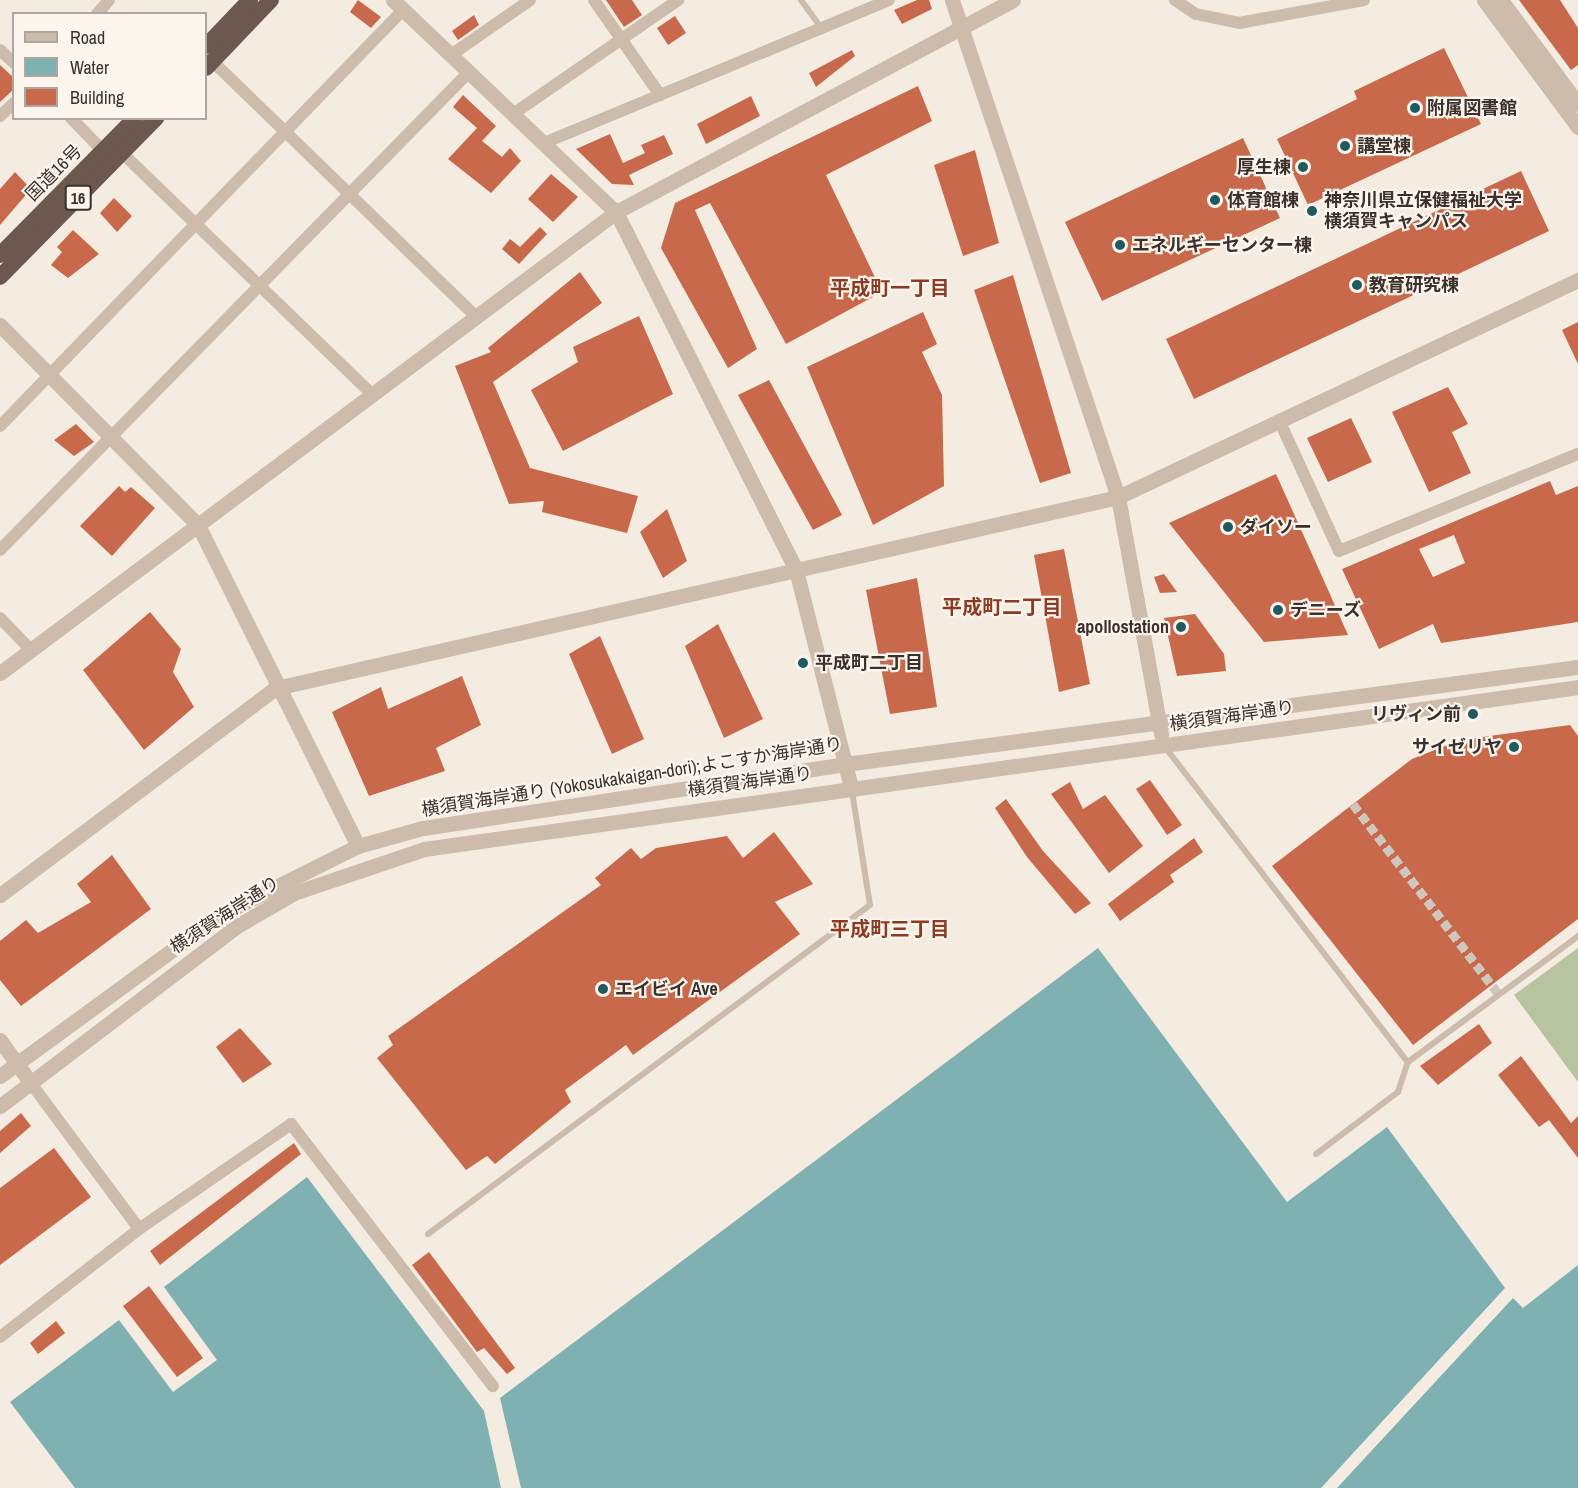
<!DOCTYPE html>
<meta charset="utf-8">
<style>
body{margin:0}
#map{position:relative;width:1578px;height:1488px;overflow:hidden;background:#f4ebe1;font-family:"Archivo Narrow","Noto Sans JP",sans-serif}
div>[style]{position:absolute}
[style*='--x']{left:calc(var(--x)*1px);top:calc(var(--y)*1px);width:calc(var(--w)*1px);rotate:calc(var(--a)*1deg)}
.green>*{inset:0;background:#b8c4a0}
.water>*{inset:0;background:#7fb0b2}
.building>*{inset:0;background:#c8694b}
.pedestrian-tunnel>*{height:9px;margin-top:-4.5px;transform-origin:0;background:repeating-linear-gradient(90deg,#cfc6bd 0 9px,transparent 0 13.5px)}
.service>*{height:6px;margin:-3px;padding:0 3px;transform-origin:3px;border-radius:3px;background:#cdbbac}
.minor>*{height:12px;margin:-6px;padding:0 6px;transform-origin:6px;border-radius:6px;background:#cdbbac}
.tertiary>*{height:15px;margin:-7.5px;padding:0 7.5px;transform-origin:7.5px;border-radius:7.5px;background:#cdbbac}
.trunk>*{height:16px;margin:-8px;padding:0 8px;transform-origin:8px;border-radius:8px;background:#6c584f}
.dots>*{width:16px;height:16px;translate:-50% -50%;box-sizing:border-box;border:3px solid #fbf5ee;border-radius:50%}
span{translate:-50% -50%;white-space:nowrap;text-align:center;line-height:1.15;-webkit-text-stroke:4.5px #fbf5ee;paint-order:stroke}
.shield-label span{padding:2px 4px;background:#fbf5ee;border:2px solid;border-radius:4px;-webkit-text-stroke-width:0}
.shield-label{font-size:16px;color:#3b302b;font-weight:700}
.poi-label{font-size:18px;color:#3b302b;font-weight:700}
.left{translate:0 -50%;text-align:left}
.right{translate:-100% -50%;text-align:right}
.street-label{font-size:18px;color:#3b302b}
.neighbourhood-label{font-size:20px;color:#8c3b22;font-weight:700}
.legend{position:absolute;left:12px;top:12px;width:195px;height:108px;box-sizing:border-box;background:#fbf5ee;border:2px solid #aea6a0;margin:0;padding:8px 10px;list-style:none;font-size:18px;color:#3b302b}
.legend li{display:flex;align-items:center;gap:12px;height:30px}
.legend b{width:30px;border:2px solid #aea6a0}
</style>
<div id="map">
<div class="green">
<div style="clip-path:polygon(1578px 948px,1578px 1082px,1514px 995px)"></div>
</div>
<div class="water">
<div style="clip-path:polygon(1098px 948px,1287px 1202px,1387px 1127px,1505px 1288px,1321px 1488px,521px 1488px,500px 1398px)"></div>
<div style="clip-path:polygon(307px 1177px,484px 1411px,501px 1488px,75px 1488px,10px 1402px,119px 1320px,173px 1392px,217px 1360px,164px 1287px)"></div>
<div style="clip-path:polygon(1578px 1265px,1578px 1488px,1337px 1488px,1513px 1298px,1523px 1308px)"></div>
</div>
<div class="building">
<div style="clip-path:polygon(358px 0,381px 17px,371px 28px,350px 12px)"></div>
<div style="clip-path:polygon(606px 0,632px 0,642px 15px,624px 27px)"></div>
<div style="clip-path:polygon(917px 0,929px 0,932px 9px,902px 24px,894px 10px)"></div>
<div style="clip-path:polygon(1519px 0,1560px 0,1578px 28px,1578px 65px,1571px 70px)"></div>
<div style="clip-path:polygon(474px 15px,479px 25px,458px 40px,452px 31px)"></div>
<div style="clip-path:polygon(675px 16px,686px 33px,668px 45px,657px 28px)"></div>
<div style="clip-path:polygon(1444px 48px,1481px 124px,1308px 205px,1277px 139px,1357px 99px,1354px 91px)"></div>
<div style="clip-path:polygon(852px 50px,855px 56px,816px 87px,809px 73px)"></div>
<div style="clip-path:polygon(0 65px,14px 78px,14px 89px,0 102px)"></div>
<div style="clip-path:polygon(918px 86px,932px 121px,826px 175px,882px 292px,786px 344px,710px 203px,695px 210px,757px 349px,728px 368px,661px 248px,675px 203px)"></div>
<div style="clip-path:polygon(463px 95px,496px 126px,482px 141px,502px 157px,510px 148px,521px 161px,491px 193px,448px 159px,477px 128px,453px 107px)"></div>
<div style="clip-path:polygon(751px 96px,760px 116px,706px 144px,697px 124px)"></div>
<div style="clip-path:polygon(610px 134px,623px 163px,645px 153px,641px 145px,664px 135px,673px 154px,629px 175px,634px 185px,612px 184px,576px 149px)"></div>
<div style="clip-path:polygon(1243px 138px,1280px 218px,1102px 301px,1065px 222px)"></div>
<div style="clip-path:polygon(975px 150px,999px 243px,963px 256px,934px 165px)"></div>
<div style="clip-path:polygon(1521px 171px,1549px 231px,1194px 399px,1166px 339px)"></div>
<div style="clip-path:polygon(15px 172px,31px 189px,0 225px,0 189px)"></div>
<div style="clip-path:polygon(551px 174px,578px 197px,553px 222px,528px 199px)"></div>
<div style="clip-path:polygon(114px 198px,132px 216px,117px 232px,100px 213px)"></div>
<div style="clip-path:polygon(540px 227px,547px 234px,519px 264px,502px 249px,510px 239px,520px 247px)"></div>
<div style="clip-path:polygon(73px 230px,99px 254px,68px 278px,51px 265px,62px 252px,57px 247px)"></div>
<div style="clip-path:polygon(580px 272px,602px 303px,493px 382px,530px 468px,638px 496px,627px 533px,542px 512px,544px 501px,509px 504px,455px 366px,491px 352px,488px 348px)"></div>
<div style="clip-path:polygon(1013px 275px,1071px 473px,1040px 483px,974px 290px)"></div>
<div style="clip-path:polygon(923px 312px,937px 344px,922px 352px,942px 395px,944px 486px,873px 525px,807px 367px)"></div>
<div style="clip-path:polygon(639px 316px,673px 394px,563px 451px,531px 390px,578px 362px,573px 347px)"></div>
<div style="clip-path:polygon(1578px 322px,1578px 364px,1562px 330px)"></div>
<div style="clip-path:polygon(769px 380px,842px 515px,813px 530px,738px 395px)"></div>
<div style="clip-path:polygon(1448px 387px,1468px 424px,1452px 432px,1471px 473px,1429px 492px,1392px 412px)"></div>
<div style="clip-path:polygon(1351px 418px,1372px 462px,1328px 482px,1307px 438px)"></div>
<div style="clip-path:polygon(76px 424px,94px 442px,74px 456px,54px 440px)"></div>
<div style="clip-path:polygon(1276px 474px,1325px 583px,1348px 635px,1264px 642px,1169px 523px)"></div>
<div style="clip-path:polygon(evenodd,1550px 481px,1556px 495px,1578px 486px,1578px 622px,1441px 643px,1433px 624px,1379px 649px,1342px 569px,1550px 481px,1454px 535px,1465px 563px,1433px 577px,1419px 549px,1454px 535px)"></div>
<div style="clip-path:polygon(119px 486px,125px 492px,131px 487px,155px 508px,112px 556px,80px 526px)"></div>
<div style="clip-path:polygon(667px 509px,687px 561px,663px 578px,640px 532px)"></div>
<div style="clip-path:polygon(1064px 549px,1090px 684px,1059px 692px,1034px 555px)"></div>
<div style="clip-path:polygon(1164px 574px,1177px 592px,1160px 593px,1154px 577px)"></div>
<div style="clip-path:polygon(917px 578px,937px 707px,890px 714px,866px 590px)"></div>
<div style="clip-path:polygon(150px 612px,181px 649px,173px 672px,194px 707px,144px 750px,83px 670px)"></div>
<div style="clip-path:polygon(1195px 614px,1224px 654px,1226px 671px,1177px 676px,1164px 618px)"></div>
<div style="clip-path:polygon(718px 624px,763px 719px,724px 738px,685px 646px)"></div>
<div style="clip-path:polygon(600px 636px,644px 739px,612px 754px,569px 654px)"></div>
<div style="clip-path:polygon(462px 676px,481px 725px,436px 748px,445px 771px,369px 796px,332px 712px,381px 687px,388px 709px)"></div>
<div style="clip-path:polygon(1570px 725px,1578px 736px,1578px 919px,1413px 1045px,1272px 866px,1412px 759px,1460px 740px)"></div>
<div style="clip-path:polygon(1150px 780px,1182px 825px,1167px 835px,1136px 789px)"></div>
<div style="clip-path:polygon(1070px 782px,1083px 809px,1105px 795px,1143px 846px,1109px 873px,1051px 794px)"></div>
<div style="clip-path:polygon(1006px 799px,1043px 851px,1091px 903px,1075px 914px,1027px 857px,995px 808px)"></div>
<div style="clip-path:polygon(774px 832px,813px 884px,775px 902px,800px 934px,633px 1055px,626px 1045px,565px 1090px,571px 1102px,495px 1164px,487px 1156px,466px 1170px,377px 1058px,393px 1045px,388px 1036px,601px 885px,595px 878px,631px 848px,641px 859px,656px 848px,727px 836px,743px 858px)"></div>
<div style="clip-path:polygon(1194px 838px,1203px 852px,1170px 875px,1174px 882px,1120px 921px,1108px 904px)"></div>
<div style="clip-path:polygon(112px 855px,151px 909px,21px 1006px,0 980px,0 941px,26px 920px,38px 933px,91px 902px,77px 884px)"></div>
<div style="clip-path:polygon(1479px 1024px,1492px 1043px,1438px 1085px,1420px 1066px)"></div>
<div style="clip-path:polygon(240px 1028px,272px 1064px,243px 1083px,216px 1047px)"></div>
<div style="clip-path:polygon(1521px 1056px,1571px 1123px,1578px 1116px,1578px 1158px,1549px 1120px,1539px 1127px,1498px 1075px)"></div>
<div style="clip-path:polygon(21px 1113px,31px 1126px,0 1153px,0 1131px)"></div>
<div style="clip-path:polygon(294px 1143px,301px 1154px,160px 1265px,150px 1251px)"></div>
<div style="clip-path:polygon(54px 1148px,91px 1197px,0 1265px,0 1188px)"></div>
<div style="clip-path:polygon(429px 1252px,515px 1368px,507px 1374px,484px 1348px,477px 1352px,412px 1265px)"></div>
<div style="clip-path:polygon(149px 1286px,203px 1358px,177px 1377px,123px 1306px)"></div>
<div style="clip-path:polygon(56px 1321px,65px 1333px,38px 1354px,30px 1343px)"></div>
</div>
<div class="pedestrian-tunnel">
<div style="--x:1353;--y:804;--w:240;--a:52.5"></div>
</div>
<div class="service">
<div style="--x:801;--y:0;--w:34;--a:54"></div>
<div style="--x:1165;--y:747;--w:398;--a:52.4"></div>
<div style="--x:1408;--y:1062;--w:212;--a:-36.5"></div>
<div style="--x:1316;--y:1154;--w:103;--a:-37.1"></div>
<div style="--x:1398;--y:1092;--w:32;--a:-72"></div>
<div style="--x:428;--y:1234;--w:551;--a:-36.66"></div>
<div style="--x:870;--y:905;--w:115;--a:-99"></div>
</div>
<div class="minor">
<div style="--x:594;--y:0;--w:116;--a:55.2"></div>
<div style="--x:1175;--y:0;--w:25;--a:34"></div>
<div style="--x:1196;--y:14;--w:44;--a:11.8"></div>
<div style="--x:1239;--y:23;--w:127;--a:-10.4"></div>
<div style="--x:97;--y:14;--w:18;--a:-49"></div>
<div style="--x:0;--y:50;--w:19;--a:43"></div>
<div style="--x:206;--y:55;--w:376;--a:44.1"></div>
<div style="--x:451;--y:55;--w:96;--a:-34.8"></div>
<div style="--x:513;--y:114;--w:201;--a:-34.6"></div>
<div style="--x:0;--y:116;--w:19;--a:-43"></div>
<div style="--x:71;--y:118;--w:46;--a:45.9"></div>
<div style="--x:544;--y:143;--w:373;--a:-22.5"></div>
<div style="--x:116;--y:147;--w:356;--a:44"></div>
<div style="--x:1279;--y:420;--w:144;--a:65.4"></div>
<div style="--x:1339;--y:551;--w:258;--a:-22.1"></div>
<div style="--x:0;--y:426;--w:579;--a:-45.91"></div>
<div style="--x:0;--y:550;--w:670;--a:-45.54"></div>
<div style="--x:0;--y:618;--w:45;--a:45.9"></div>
<div style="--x:30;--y:1082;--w:183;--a:53.4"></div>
<div style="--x:139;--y:1229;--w:185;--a:-34.6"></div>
<div style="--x:291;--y:1124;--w:331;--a:52.4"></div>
<div style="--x:0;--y:1337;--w:176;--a:-37.8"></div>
</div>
<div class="tertiary">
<div style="--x:393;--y:0;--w:308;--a:43.6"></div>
<div style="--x:616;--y:212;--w:401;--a:63.3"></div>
<div style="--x:796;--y:570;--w:224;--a:75.8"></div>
<div style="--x:952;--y:0;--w:524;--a:71.53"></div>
<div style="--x:1118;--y:497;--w:241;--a:79.7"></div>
<div style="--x:1484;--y:0;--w:158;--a:53.5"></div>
<div style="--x:1501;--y:0;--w:129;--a:53.5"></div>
<div style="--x:0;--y:325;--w:281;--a:45.3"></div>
<div style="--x:198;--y:525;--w:359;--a:63.5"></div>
<div style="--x:0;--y:673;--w:769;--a:-36.81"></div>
<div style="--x:616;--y:212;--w:450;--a:-28.1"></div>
<div style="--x:0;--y:895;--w:345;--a:-36.9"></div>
<div style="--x:276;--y:688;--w:863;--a:-12.78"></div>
<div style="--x:1118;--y:497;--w:509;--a:-25.26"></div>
<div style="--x:0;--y:1040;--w:52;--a:54.5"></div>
<div style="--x:0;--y:1076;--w:273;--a:-36.2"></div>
<div style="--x:220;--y:915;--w:154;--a:-26.6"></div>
<div style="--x:358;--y:846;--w:67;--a:-15.5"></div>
<div style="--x:423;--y:828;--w:427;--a:-8.6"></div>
<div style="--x:845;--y:764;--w:739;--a:-7.54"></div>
<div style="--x:0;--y:1106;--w:298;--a:-37.2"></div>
<div style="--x:237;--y:926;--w:66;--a:-30.1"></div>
<div style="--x:294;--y:893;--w:137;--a:-18.7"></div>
<div style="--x:424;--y:849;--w:1165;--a:-7.99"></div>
</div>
<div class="trunk">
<div style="--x:206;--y:46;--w:64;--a:-46.3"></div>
<div style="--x:206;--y:68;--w:94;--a:-46.3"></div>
<div style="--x:0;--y:255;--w:192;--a:-45.4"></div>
<div style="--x:0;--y:277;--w:223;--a:-45.5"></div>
</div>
<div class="dots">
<div style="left:1415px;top:108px;background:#1f5a5e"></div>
<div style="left:1345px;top:146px;background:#1f5a5e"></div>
<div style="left:1303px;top:167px;background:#1f5a5e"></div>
<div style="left:1215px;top:200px;background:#1f5a5e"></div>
<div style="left:1312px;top:211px;background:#1f5a5e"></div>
<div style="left:1120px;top:245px;background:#1f5a5e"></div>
<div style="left:1357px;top:285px;background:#1f5a5e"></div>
<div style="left:1228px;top:527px;background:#1f5a5e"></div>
<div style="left:1278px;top:610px;background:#1f5a5e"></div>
<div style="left:1181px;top:627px;background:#1f5a5e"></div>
<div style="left:803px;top:663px;background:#1f5a5e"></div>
<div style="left:1473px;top:714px;background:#1f5a5e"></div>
<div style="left:1514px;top:747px;background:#1f5a5e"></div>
<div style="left:603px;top:989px;background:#1f5a5e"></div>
</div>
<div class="shield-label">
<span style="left:78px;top:198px">16</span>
</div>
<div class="poi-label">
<span class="left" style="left:1427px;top:108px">附属図書館</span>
<span class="left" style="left:1357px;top:146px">講堂棟</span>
<span class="right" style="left:1291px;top:167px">厚生棟</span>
<span class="left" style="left:1227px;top:200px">体育館棟</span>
<span class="left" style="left:1324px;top:211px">神奈川県立保健福祉大学<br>横須賀キャンパス</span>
<span class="left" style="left:1132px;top:245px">エネルギーセンター棟</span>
<span class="left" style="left:1369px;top:285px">教育研究棟</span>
<span class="left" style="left:1240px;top:527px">ダイソー</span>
<span class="left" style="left:1290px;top:610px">デニーズ</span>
<span class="right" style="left:1169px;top:627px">apollostation</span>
<span class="left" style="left:815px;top:663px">平成町二丁目</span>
<span class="right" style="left:1461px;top:714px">リヴィン前</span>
<span class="right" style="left:1502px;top:747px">サイゼリヤ</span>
<span class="left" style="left:615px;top:989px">エイビイ Ave</span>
</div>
<div class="street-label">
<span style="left:54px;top:173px;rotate:-45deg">国道16号</span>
<span style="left:1232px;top:716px;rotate:-8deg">横須賀海岸通り</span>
<span style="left:632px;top:777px;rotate:-9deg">横須賀海岸通り (Yokosukakaigan-dori);よこすか海岸通り</span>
<span style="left:750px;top:782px;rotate:-8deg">横須賀海岸通り</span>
<span style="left:225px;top:915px;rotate:-33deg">横須賀海岸通り</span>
</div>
<div class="neighbourhood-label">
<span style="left:890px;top:287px">平成町一丁目</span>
<span style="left:1002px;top:606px">平成町二丁目</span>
<span style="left:890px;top:928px">平成町三丁目</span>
</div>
<ul class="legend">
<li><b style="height:8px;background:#cdbbac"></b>Road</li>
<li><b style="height:16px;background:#7fb0b2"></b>Water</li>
<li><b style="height:16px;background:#c8694b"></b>Building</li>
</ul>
</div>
